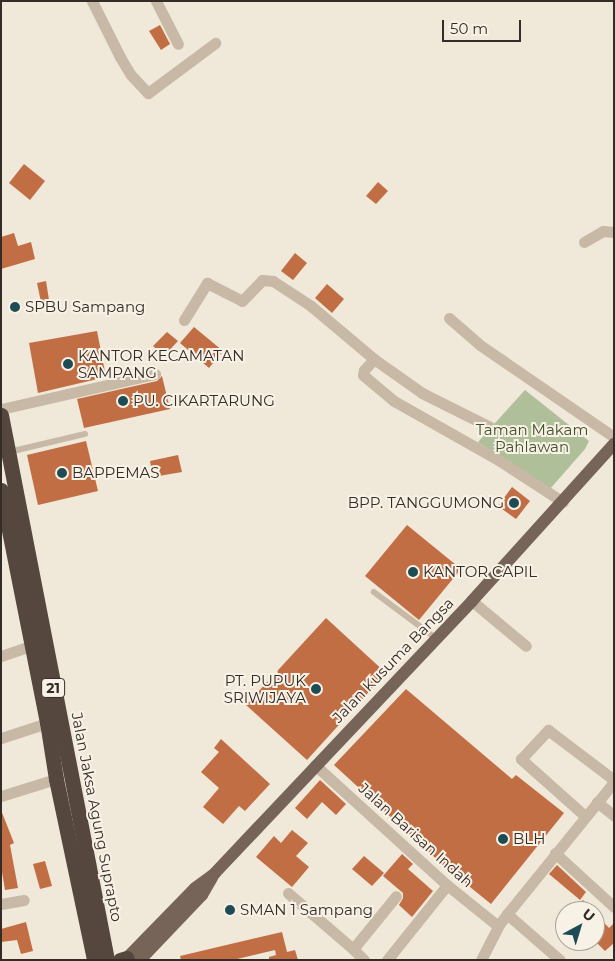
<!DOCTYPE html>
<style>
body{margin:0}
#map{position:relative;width:615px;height:961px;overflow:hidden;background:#f0e8d9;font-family:Montserrat,sans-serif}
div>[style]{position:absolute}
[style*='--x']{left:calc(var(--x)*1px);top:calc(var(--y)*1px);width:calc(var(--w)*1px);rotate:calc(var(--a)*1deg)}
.green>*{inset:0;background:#afbf9a}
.building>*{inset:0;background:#c26e45}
.lane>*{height:5.5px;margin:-2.75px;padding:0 2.75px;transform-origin:2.75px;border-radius:2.75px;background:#c8b8a6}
.street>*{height:11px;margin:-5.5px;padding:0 5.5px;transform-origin:5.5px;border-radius:5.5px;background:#c8b8a6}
.primary>*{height:12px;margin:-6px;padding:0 6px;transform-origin:6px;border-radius:6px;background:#766458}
.highway>*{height:15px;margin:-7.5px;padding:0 7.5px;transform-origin:7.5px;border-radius:7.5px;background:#55473e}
.dots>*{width:14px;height:14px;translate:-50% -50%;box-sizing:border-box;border:2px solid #f8f1e5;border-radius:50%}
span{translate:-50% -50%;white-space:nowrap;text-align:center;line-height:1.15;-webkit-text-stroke:4px #f8f1e5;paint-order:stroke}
.shield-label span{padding:1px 4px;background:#f8f1e5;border:1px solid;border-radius:4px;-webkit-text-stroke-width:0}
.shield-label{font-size:14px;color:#342c27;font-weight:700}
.poi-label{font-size:15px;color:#342c27}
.left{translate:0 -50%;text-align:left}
.right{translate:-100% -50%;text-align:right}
.park-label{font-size:15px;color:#40522b}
.street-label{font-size:15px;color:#342c27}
.frame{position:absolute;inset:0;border:2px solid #342c27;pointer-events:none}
.north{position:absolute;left:555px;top:901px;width:50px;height:50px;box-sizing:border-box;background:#f8f1e5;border:1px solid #aaa299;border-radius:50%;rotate:39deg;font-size:14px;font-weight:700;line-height:20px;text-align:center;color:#342c27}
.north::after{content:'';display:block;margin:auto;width:18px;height:22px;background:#1e4c54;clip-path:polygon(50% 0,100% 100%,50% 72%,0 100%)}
.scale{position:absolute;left:442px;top:20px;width:79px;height:22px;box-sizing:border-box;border:2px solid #342c27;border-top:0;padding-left:6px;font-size:15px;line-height:18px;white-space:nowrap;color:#342c27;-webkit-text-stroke:4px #f8f1e5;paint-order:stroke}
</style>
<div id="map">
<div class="green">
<div style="clip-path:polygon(525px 390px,589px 441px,585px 449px,550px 489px,478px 442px)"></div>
</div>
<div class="building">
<div style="clip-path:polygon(160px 25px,170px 44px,161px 50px,149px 31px)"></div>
<div style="clip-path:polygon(24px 164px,45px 181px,30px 200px,9px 183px)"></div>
<div style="clip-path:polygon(378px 182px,388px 191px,376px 204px,366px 196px)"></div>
<div style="clip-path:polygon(14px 233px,18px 246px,31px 242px,35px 259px,1px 269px,1px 237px)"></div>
<div style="clip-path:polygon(295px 253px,307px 263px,293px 280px,281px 271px)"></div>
<div style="clip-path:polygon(46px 281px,49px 300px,41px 302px,37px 283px)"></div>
<div style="clip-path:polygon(327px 284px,344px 299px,332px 313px,315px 298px)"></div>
<div style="clip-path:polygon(194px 327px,223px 351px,209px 368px,180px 343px)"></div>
<div style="clip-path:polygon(97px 331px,106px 377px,38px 393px,29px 343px)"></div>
<div style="clip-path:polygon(167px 332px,178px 341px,164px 356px,153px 346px)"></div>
<div style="clip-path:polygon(162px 376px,170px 409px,84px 428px,77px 399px,157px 381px)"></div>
<div style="clip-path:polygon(86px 441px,98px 491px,38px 505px,27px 455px)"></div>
<div style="clip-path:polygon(178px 455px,182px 472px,153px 477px,150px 461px)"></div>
<div style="clip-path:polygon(512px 487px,530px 501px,516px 519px,498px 506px)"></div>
<div style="clip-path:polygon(407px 525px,461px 569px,419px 620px,365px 576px)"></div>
<div style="clip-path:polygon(326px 618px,386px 673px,307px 760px,246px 705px)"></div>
<div style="clip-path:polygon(406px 689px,512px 779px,516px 775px,564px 813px,491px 904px,443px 865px,334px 765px)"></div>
<div style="clip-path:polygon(221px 739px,270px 784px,245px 811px,239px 806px,223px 824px,203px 807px,219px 788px,201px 772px,219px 752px,214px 748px)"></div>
<div style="clip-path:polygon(320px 780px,346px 804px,336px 815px,322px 802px,307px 819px,295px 808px)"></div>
<div style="clip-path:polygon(1px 810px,14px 843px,10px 845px,18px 888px,5px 890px,1px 866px)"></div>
<div style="clip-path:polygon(292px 830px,308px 843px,296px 856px,309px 867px,292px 887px,256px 857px,274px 836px,281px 843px)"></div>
<div style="clip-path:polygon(402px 854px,413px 864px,408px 869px,433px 891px,412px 917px,399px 905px,403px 898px,403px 893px,383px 876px)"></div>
<div style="clip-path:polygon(364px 856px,384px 873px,372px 886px,352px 869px)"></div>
<div style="clip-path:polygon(45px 861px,52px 886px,40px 889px,33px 864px)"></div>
<div style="clip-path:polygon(557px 865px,586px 892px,580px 900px,549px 874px)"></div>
<div style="clip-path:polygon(583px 900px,593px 911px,571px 911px)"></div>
<div style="clip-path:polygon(595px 913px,609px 928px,614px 923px,614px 943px,605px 951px,595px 941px)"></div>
<div style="clip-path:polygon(26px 922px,33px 951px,21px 954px,17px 940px,1px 942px,1px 929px)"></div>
<div style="clip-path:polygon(282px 932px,287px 952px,295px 950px,298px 960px,269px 960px,269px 957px,276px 955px,275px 950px,233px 960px,181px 960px,180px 956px)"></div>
</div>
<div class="lane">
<div style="--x:9;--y:452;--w:78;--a:-13.3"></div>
<div style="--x:374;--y:592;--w:77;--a:36.6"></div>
</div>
<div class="street">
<div style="--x:92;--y:1;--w:63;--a:63.4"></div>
<div style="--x:120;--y:57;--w:21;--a:59"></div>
<div style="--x:131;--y:75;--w:25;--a:47"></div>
<div style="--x:148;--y:93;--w:84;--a:-36.7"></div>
<div style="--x:156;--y:1;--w:48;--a:62.9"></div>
<div style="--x:584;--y:242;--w:22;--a:-30"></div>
<div style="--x:603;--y:231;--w:11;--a:5"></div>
<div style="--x:449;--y:318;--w:41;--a:41.1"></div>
<div style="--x:480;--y:345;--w:163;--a:34.5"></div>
<div style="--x:184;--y:320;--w:44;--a:-58.1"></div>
<div style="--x:207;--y:283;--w:39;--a:27"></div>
<div style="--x:242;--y:301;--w:29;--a:-46"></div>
<div style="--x:262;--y:280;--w:11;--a:5"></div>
<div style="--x:273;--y:281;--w:45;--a:33.3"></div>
<div style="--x:311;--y:306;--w:82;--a:40.1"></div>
<div style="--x:374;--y:359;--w:15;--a:132"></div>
<div style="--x:364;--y:370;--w:5;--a:101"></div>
<div style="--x:363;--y:375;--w:40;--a:40"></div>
<div style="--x:394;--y:401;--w:122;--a:29.5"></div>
<div style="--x:500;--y:461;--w:75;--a:33.1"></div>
<div style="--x:374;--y:359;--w:59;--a:35.3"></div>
<div style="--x:422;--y:393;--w:76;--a:26.6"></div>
<div style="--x:1;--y:409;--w:158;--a:-12.8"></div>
<div style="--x:472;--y:601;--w:70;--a:39.8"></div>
<div style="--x:1;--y:656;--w:34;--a:-19"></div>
<div style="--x:1;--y:738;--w:55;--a:-18.1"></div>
<div style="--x:315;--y:765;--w:178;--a:42.3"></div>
<div style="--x:447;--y:885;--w:65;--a:38.8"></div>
<div style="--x:1;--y:796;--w:58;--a:-17.2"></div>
<div style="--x:597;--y:802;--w:22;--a:39"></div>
<div style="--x:585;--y:816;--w:86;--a:-138.3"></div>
<div style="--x:521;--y:759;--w:40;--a:-47"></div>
<div style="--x:548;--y:730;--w:83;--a:37.1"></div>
<div style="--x:555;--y:853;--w:80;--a:42.5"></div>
<div style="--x:288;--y:893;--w:86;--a:40.7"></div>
<div style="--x:1;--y:904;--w:23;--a:-10"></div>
<div style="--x:507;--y:914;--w:70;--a:41"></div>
<div style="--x:364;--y:960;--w:16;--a:-135"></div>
<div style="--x:353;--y:949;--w:68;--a:-50.9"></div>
<div style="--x:387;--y:960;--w:96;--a:-51.3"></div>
<div style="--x:481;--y:960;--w:38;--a:-63"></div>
<div style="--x:498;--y:926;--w:15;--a:-53"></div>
<div style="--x:507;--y:914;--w:170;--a:-51"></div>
</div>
<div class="primary">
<div style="--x:125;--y:960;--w:100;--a:-45.8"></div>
<div style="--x:195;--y:888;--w:24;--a:-36"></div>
<div style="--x:214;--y:874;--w:376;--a:-46.6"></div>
<div style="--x:472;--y:601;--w:212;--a:-47.9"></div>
<div style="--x:140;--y:960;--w:90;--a:-46.4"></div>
<div style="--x:202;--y:895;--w:20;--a:-60"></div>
</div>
<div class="highway">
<div style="--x:1;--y:415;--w:555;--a:78.99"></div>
<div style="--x:1;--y:490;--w:237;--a:78.8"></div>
<div style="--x:47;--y:722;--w:58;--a:81"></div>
<div style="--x:56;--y:779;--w:185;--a:78.1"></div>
<div style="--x:120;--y:960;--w:7;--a:-16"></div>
</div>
<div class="dots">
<div style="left:15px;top:307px;background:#1e4c54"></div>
<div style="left:68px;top:364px;background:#1e4c54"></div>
<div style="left:123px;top:401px;background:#1e4c54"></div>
<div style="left:62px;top:473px;background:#1e4c54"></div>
<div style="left:514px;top:503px;background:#1e4c54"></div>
<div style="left:413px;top:572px;background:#1e4c54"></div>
<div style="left:316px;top:689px;background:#1e4c54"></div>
<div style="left:503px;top:839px;background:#1e4c54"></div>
<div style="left:230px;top:910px;background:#1e4c54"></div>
</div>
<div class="shield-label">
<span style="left:53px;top:688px">21</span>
</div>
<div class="poi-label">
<span class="left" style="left:25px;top:307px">SPBU Sampang</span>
<span class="left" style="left:78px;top:364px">KANTOR KECAMATAN<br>SAMPANG</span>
<span class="left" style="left:133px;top:401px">PU. CIKARTARUNG</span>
<span class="left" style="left:72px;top:473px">BAPPEMAS</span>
<span class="right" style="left:504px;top:503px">BPP. TANGGUMONG</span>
<span class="left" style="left:423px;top:572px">KANTOR CAPIL</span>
<span class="right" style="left:306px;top:689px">PT. PUPUK<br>SRIWIJAYA</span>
<span class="left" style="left:513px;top:839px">BLH</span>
<span class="left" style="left:240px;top:910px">SMAN 1 Sampang</span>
</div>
<div class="park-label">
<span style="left:532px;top:438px">Taman Makam<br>Pahlawan</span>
</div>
<div class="street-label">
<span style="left:393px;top:660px;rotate:-46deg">Jalan Kusuma Bangsa</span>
<span style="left:97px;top:817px;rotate:79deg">Jalan Jaksa Agung Suprapto</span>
<span style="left:416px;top:835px;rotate:42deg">Jalan Barisan Indah</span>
</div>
<div class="frame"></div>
<div class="north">U</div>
<div class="scale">50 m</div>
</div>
